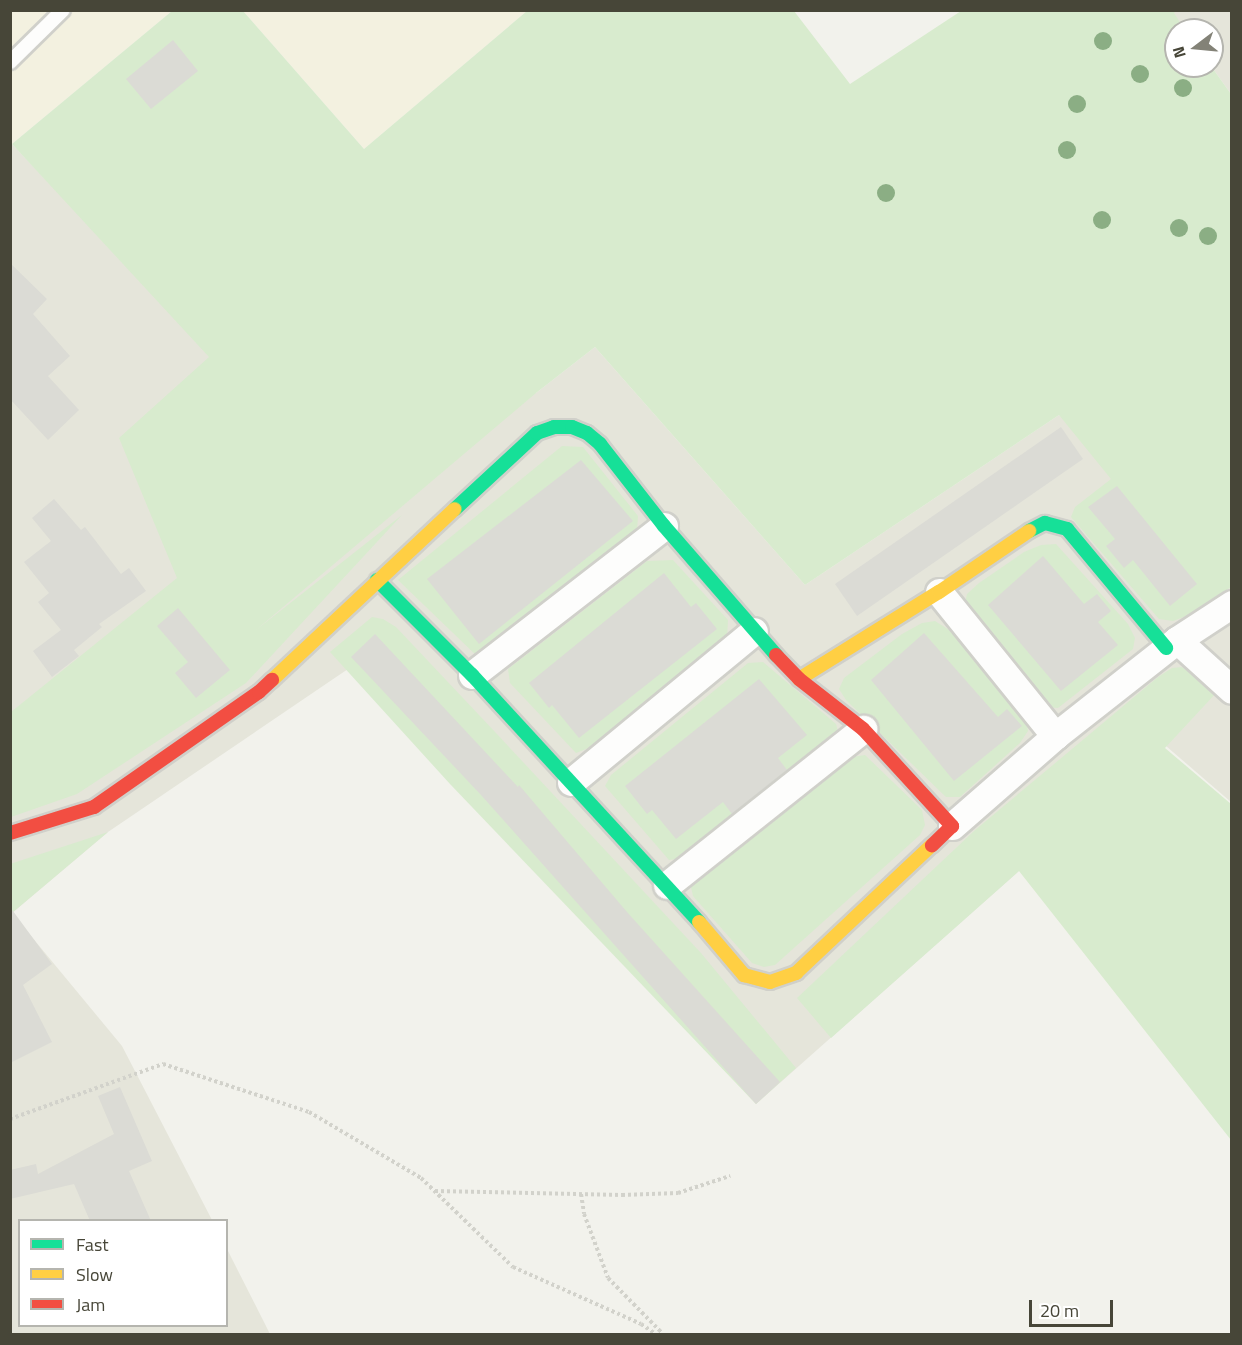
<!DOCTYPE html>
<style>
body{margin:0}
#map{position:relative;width:1242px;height:1345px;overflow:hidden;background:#f2f2ec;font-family:"Titillium Web",sans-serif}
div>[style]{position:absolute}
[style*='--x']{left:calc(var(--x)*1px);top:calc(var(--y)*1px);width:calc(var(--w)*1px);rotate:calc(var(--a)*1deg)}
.residential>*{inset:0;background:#e5e5da}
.commercial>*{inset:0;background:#f3f1e0}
.green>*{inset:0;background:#d8ebce}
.building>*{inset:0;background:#dbdbd5}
.path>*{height:4px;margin-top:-2px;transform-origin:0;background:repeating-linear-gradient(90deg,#d2d2cb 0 3px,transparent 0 6px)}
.roads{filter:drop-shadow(2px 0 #d0d0ca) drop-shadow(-2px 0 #d0d0ca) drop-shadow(0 2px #d0d0ca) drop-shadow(0 -2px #d0d0ca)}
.lane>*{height:14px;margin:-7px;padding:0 7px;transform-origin:7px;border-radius:7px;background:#fdfdfc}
.street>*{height:27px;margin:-13.5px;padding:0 13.5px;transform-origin:13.5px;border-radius:13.5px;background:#fdfdfc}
.fast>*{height:14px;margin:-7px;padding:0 7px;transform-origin:7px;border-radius:7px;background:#16e098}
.slow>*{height:14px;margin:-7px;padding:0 7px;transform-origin:7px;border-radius:7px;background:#ffcf43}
.jam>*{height:14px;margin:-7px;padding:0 7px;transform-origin:7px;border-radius:7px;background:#f24e42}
.trees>*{width:18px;height:18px;margin:-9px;border-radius:50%;background:#8bae84}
span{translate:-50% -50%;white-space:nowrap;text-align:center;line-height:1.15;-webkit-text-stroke:5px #fff;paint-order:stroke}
.frame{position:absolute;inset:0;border:12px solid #474638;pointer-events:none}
.legend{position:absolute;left:18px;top:1219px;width:210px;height:108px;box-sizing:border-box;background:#fff;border:2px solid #b5b5af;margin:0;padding:8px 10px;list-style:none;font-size:18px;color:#474638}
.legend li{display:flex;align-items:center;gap:12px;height:30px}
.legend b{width:30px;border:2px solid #b5b5af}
.north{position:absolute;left:1164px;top:18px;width:60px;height:60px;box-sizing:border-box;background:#fff;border:2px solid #b5b5af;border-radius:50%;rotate:254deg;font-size:16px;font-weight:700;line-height:24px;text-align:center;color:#474638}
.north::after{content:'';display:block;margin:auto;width:21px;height:27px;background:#838277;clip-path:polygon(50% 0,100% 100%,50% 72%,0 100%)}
.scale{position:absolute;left:1029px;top:1300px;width:84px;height:27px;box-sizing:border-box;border:3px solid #474638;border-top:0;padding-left:8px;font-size:18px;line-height:21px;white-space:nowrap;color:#474638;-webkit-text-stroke:4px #fff;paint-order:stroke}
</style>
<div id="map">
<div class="residential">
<div style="clip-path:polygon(1176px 10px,1231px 11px,1231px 94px,1211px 66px,1212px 30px,1185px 30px,1173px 13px)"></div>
<div style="clip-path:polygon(10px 142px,212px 354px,536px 393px,595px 347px,805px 585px,1059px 415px,1231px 547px,1231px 802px,1166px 746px,1020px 870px,756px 1104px,348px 669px,108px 832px,12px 913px,122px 1046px,212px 1220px,20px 1220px,20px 1326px,226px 1326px,227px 1249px,270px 1334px,11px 1334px)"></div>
</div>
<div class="commercial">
<div style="clip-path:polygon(10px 11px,172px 11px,12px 144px)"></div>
<div style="clip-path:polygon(243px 11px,527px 11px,364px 149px)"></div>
</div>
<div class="green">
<div style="clip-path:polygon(172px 11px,243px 11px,364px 149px,527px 11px,794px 11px,850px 84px,961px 11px,1176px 11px,1174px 13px,1185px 30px,1176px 30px,1176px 66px,1211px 66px,1231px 94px,1231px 587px,1189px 615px,1173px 621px,1159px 619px,1071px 517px,1075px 507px,1111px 479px,1059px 415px,805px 585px,595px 347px,536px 393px,256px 630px,402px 515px,246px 683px,77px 794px,11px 817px,11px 712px,177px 578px,119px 438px,209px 357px,12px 144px)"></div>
<div style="clip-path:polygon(562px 446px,583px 447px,638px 516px,637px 531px,479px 658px,398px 580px)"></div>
<div style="clip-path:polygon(1056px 544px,1128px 624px,1135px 638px,1133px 649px,1058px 708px,1047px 707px,973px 619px,965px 603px,967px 594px,979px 583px,1024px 552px,1041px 545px)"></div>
<div style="clip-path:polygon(673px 560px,728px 620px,727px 639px,596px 745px,576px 753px,510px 683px,508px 669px,647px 561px)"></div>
<div style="clip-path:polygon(372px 617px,383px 619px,396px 627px,496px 733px,701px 953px,796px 1068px,756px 1104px,450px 784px,330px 652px)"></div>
<div style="clip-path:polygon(935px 621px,951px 631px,1026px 719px,1028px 731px,1020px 743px,960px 797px,946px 797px,846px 700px,839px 689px,844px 678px,902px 634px,922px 623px)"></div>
<div style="clip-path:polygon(763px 662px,836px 724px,839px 735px,683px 858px,669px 860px,605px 786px,611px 775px,748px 663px)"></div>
<div style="clip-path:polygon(1182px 667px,1217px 692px,1165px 748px,1231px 804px,1231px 1140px,1019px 871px,831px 1038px,797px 998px,974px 831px,1158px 677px,1172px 668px)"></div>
<div style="clip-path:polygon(865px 755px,922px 810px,925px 825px,920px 835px,775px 965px,764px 967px,752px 963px,693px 896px,691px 887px,852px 757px)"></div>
<div style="clip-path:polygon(108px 832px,12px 913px,10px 864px)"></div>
</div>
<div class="building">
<div style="clip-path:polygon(173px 40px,198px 71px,151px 109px,126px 79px)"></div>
<div style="clip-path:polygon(10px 263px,47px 299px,33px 314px,70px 356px,48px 376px,79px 410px,48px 440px,10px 399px)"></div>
<div style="clip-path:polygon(1061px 427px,1083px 459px,857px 616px,835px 584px)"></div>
<div style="clip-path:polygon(581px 460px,633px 521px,479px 644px,427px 579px)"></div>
<div style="clip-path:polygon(1117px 486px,1197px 584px,1170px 606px,1133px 560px,1124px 568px,1106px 546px,1115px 539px,1088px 507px)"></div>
<div style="clip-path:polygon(54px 499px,81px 530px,85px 527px,121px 574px,129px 568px,146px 591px,99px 624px,102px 627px,74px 650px,79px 656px,52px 677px,33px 651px,61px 630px,38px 602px,49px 593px,24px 562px,51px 541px,32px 518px)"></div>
<div style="clip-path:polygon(1043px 556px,1084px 604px,1097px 594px,1111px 611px,1098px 622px,1118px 645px,1061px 691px,988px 605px)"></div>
<div style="clip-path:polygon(664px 573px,691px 607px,696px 603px,717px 629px,579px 738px,552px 705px,549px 708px,529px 683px)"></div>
<div style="clip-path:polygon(178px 608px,230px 670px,196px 698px,175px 673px,188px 662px,157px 626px)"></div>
<div style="clip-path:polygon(924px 633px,998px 717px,1007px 709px,1022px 726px,954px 781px,871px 680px)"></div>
<div style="clip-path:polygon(375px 634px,518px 787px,519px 785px,627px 912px,780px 1082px,756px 1104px,481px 795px,351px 657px)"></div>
<div style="clip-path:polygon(759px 679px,807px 735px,778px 758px,787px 770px,732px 814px,723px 802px,676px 839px,652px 810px,647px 814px,625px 786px)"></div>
<div style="clip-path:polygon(10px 907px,52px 964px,23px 985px,52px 1042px,10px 1063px)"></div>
<div style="clip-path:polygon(120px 1087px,152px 1161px,129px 1171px,151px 1221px,90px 1221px,74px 1184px,10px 1199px,10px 1170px,36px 1164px,38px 1174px,114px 1134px,98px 1096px)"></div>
</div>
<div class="path">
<div style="--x:10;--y:1119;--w:163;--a:-19.8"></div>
<div style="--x:163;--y:1064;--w:154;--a:18.2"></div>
<div style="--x:309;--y:1112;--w:130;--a:30.5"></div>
<div style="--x:421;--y:1178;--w:128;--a:44.1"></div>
<div style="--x:513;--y:1267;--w:140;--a:24"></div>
<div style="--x:641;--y:1324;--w:18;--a:34"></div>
<div style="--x:435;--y:1191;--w:187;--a:1.2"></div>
<div style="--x:622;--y:1195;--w:56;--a:-2"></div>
<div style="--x:678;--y:1193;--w:55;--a:-18.1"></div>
<div style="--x:581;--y:1194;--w:20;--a:81"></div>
<div style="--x:584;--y:1214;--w:68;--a:69.4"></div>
<div style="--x:608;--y:1278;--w:78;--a:45.5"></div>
</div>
<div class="roads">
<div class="lane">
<div style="--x:10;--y:62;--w:74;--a:-44.5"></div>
</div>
<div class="street">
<div style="--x:939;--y:592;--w:185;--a:51.1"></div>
<div style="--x:1232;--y:604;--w:66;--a:146.8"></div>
<div style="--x:1177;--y:640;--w:74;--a:42.3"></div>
<div style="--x:472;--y:675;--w:243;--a:-37.8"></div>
<div style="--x:571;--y:782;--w:237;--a:-39.5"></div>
<div style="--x:952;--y:826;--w:137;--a:-41.1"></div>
<div style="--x:1055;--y:736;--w:155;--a:-38.2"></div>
<div style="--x:667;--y:885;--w:251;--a:-38.5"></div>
</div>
<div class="fast">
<div style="--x:455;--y:509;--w:112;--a:-42.8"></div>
<div style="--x:537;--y:433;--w:18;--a:-19"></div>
<div style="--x:554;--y:427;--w:18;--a:0"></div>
<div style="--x:572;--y:427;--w:16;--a:22"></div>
<div style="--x:587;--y:433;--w:17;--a:40"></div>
<div style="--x:600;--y:444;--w:104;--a:52"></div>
<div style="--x:664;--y:526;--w:171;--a:49"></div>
<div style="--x:1029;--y:531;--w:18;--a:-27"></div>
<div style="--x:1045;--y:523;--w:23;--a:15"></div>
<div style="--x:1067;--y:529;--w:155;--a:50.2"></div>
<div style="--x:377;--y:580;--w:134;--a:45"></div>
<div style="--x:472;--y:675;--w:335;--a:47.4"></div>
</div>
<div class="slow">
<div style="--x:799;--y:679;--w:165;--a:-31.9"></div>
<div style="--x:939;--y:592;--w:109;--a:-34.1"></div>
<div style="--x:272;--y:680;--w:250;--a:-43.1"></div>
<div style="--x:699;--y:922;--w:70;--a:49.7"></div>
<div style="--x:744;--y:975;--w:27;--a:15"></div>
<div style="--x:770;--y:982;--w:28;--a:-19"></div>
<div style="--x:796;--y:973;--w:187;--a:-43.3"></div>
</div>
<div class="jam">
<div style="--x:776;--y:655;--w:33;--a:46"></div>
<div style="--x:799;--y:679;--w:81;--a:38"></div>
<div style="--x:863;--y:729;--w:132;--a:47.5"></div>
<div style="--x:952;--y:826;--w:28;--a:136"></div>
<div style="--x:10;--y:833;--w:88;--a:-17.2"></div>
<div style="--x:94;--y:807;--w:201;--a:-34.9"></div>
<div style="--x:259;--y:692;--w:18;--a:-43"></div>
</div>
</div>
<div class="trees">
<div style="left:1103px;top:41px"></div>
<div style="left:1140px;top:74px"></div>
<div style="left:1183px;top:88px"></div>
<div style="left:1077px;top:104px"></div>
<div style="left:1067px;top:150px"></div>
<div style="left:886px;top:193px"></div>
<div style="left:1102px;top:220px"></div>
<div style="left:1179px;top:228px"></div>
<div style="left:1208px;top:236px"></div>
</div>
<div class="frame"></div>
<ul class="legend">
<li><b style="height:8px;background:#16e098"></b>Fast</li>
<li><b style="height:8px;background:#ffcf43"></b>Slow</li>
<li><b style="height:8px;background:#f24e42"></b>Jam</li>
</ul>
<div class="north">N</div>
<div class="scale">20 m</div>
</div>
